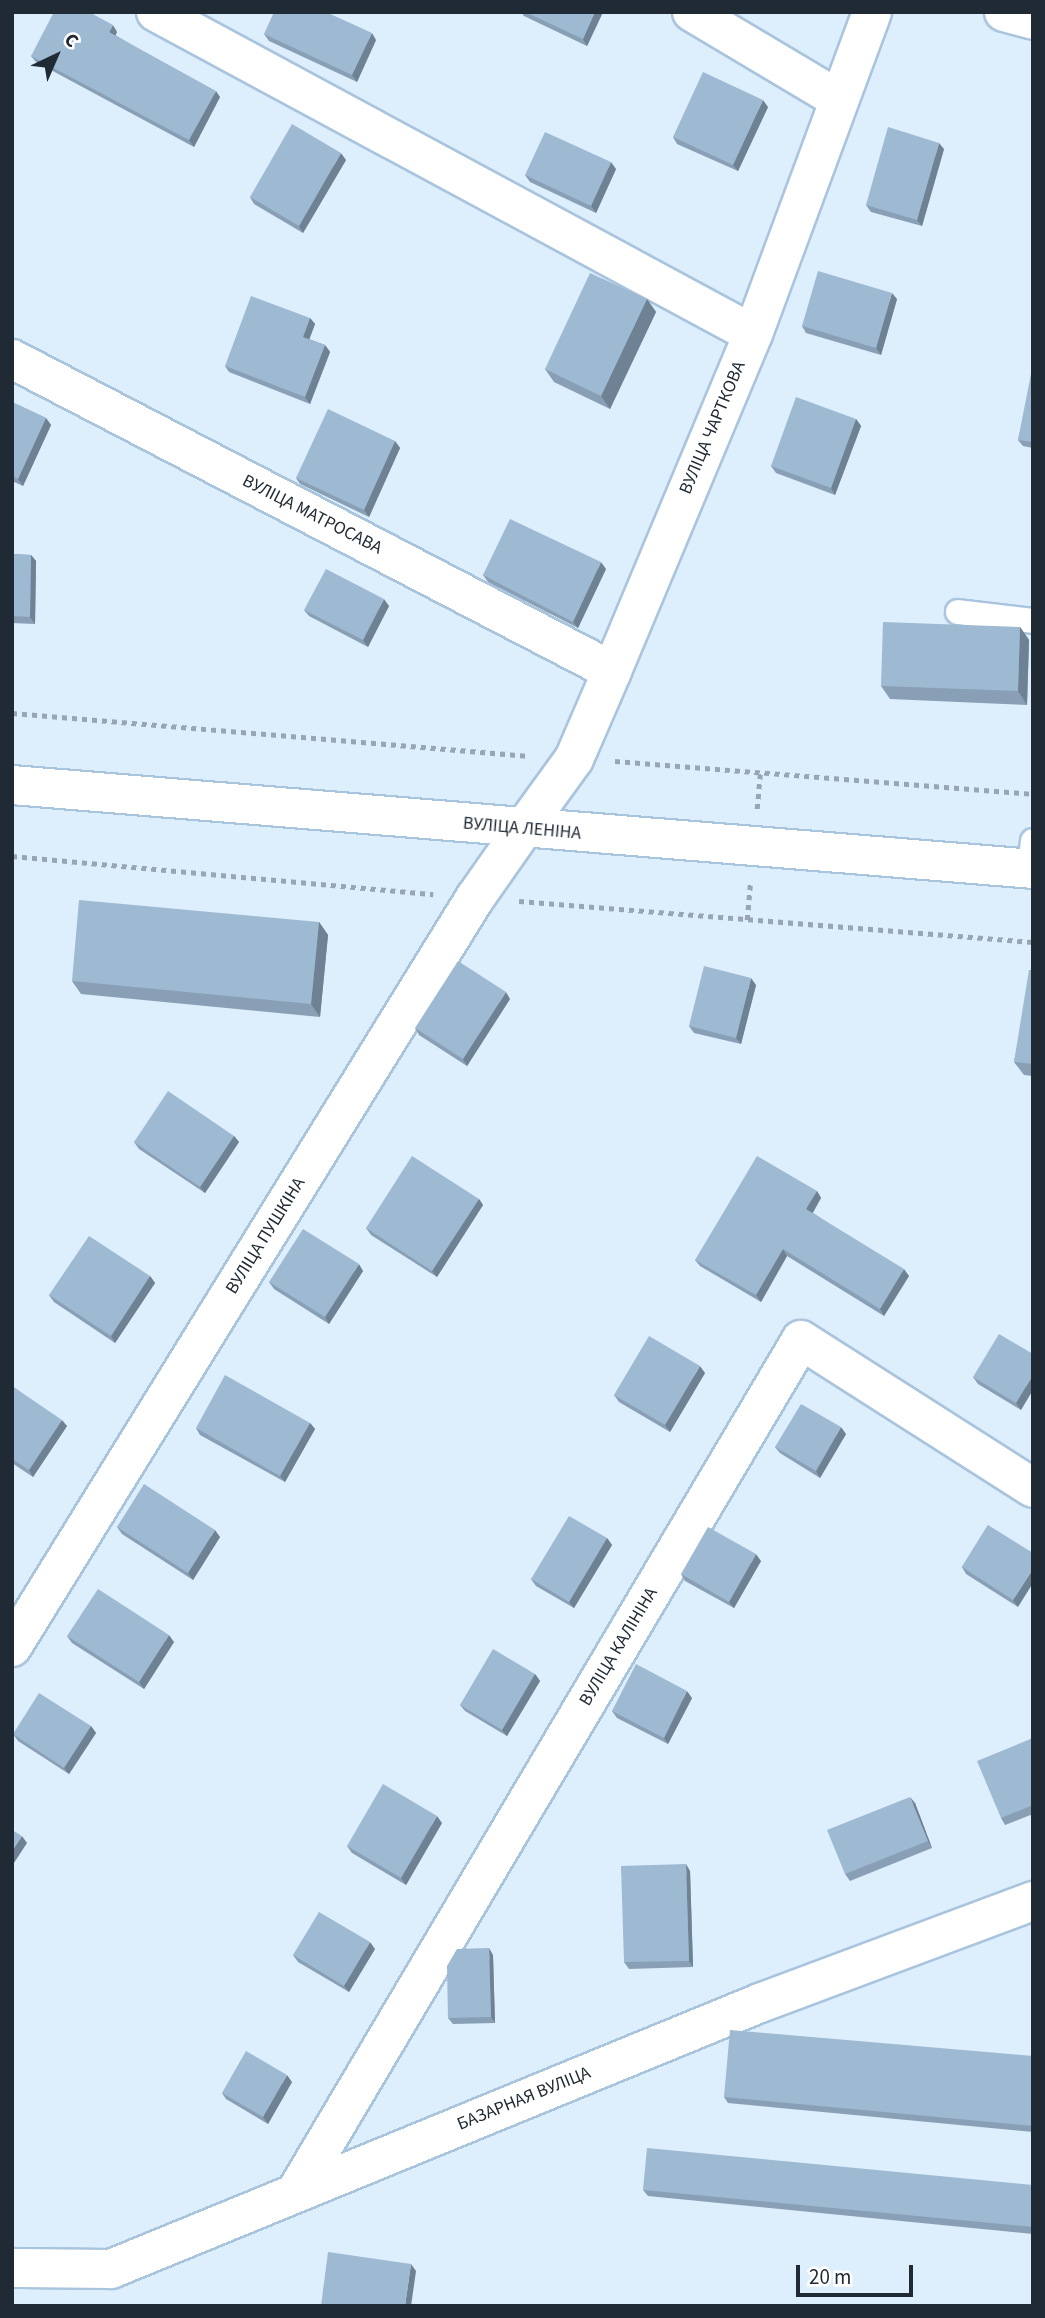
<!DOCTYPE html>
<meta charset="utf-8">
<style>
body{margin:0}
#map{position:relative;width:1045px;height:2318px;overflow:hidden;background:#ddeefd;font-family:"Source Sans 3",sans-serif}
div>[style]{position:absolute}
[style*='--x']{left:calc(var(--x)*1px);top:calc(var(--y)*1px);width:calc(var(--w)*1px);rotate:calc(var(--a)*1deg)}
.path>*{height:4.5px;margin-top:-2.25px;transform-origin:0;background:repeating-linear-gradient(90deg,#98a6b4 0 5px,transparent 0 10px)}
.roads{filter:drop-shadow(2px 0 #a9c4dd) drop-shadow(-2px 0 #a9c4dd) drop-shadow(0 2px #a9c4dd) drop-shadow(0 -2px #a9c4dd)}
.lane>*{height:24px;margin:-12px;padding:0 12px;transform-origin:12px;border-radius:12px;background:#fff}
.street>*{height:38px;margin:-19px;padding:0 19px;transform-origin:19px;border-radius:19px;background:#fff}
.primary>*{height:38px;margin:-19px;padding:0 19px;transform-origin:19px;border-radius:19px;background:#fff}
.wall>*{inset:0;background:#889fb5}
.shaded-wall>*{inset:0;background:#6f8293}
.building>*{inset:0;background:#9eb9d2}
span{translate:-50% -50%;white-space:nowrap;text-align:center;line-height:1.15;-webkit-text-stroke:6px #fff;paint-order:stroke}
.street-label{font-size:18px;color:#202a34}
.frame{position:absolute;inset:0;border:14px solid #202a34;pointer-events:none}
.north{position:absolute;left:21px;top:21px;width:70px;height:70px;-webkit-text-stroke:5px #fff;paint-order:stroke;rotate:44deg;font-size:19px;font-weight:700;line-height:28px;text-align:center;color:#202a34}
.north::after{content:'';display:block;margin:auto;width:24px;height:32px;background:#202a34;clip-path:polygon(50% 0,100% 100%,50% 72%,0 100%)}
.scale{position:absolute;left:796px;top:2265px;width:117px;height:32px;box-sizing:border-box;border:4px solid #202a34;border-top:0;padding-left:9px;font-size:21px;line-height:24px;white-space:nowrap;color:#202a34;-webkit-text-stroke:5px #fff;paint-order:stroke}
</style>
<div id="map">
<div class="path">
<div style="--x:12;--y:713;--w:519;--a:4.75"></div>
<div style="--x:615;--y:761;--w:419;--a:4.5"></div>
<div style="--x:757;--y:809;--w:37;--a:-85"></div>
<div style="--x:12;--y:856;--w:423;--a:5.2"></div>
<div style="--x:519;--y:901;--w:516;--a:4.56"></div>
<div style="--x:747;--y:920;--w:36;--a:-85"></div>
</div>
<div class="roads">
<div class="lane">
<div style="--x:958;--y:612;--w:76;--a:6.8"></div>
<div style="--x:1030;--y:869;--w:28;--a:-84"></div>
</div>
<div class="street">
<div style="--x:156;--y:12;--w:678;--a:28.34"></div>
<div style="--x:692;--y:12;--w:170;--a:30.8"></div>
<div style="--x:1004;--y:12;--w:30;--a:15"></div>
<div style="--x:12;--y:359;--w:676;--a:27.47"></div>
<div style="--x:12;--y:1647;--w:881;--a:-58.28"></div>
<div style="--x:475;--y:898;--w:85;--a:-55"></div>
<div style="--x:296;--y:2192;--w:990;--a:-59.34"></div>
<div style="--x:801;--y:1340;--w:275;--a:32.5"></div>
<div style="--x:12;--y:2268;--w:99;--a:0.6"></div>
<div style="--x:111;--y:2269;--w:701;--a:-22.29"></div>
<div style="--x:760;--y:2003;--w:291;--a:-20.5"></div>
</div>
<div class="primary">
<div style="--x:12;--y:785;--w:1024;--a:4.7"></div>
<div style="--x:524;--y:828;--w:85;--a:-54.1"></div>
<div style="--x:574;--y:759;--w:96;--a:-66.6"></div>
<div style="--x:612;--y:671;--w:365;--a:-67.3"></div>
<div style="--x:753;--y:334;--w:343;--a:-69.7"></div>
</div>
</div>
<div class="wall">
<div style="clip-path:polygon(521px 12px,603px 12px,587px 46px,524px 16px)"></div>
<div style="clip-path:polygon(117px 32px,115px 35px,220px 97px,194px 147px,36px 62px,31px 56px)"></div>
<div style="clip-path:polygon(264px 34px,376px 40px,357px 82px,269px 41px)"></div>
<div style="clip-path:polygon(768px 107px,738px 171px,677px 144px,673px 137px)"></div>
<div style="clip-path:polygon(944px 149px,922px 226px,871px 212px,866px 205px)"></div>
<div style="clip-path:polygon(346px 160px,303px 233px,254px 204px,250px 197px)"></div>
<div style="clip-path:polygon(616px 169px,596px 213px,530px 182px,525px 175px)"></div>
<div style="clip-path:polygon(647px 299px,656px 312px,610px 409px,554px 382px,545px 369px)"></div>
<div style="clip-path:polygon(897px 299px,881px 355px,806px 333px,802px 326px)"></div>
<div style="clip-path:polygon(310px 318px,315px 324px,309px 339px,325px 345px,330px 352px,310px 404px,229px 372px,225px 366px)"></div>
<div style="clip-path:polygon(1033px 375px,1033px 448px,1023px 446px,1018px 440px)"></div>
<div style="clip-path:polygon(12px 402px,46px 418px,51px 425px,23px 486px,12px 481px)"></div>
<div style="clip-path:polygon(856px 419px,861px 426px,835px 495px,776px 473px,771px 466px)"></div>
<div style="clip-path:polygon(395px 441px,400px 448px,369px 517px,300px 484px,296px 478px)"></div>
<div style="clip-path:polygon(12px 554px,31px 555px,36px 561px,35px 624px,12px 623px)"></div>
<div style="clip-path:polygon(606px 569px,578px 628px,488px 582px,483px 575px)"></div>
<div style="clip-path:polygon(389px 606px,368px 647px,309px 616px,304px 610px)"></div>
<div style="clip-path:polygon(1020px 627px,1029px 640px,1027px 705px,890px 699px,881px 686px)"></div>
<div style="clip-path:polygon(319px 922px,328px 935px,320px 1017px,81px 994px,72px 981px)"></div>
<div style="clip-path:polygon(1033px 970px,1033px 1076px,1024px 1075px,1014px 1062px)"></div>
<div style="clip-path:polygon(756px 985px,741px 1044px,694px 1033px,689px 1026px)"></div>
<div style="clip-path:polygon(510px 999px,467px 1066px,419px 1035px,415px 1028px)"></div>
<div style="clip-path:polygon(234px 1136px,239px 1142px,205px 1193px,139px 1149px,134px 1142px)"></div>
<div style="clip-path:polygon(817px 1191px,821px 1198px,813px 1213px,909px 1276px,884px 1316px,787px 1256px,761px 1302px,700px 1266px,695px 1260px)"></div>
<div style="clip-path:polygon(479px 1199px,483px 1205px,437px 1277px,371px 1235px,366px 1228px)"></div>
<div style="clip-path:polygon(363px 1271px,329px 1324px,274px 1289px,269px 1282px)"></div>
<div style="clip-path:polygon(150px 1276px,155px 1283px,115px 1343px,54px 1302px,49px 1295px)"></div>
<div style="clip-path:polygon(1033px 1354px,1021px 1410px,978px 1384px,973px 1377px)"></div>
<div style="clip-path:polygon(705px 1373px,670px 1432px,619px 1402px,614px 1395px)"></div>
<div style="clip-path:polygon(12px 1386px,67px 1426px,33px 1477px,12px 1463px)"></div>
<div style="clip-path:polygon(310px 1423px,315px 1429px,285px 1482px,200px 1435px,196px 1428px)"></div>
<div style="clip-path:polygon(846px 1434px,820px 1478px,780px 1453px,775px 1447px)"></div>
<div style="clip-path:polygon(988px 1525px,1018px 1607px,966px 1574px,962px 1567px)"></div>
<div style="clip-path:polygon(117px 1527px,220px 1537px,193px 1580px,122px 1534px)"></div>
<div style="clip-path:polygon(607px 1538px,612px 1545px,574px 1608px,536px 1586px,531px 1579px)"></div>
<div style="clip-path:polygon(761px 1561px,734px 1608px,685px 1581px,681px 1574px)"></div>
<div style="clip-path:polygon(67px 1636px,174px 1642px,144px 1689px,72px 1643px)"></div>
<div style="clip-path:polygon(535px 1674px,540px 1681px,507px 1736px,465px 1711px,460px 1705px)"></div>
<div style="clip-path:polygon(692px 1698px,668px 1744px,617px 1718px,612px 1711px)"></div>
<div style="clip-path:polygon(91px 1726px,96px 1733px,69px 1774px,18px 1741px,13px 1734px)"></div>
<div style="clip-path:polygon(1033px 1738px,1033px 1814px,1005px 1825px,1001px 1818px)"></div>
<div style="clip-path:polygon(915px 1803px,932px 1848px,850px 1881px,845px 1874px)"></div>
<div style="clip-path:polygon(442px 1823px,406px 1885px,352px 1853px,347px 1846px)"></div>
<div style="clip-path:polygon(690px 1871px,693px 1967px,629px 1969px,624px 1962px)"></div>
<div style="clip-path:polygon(375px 1949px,349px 1992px,298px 1962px,293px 1955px)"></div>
<div style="clip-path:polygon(493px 1955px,495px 2023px,453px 2024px,448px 2018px)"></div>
<div style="clip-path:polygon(1033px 2056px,1033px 2132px,728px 2103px,724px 2097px)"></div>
<div style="clip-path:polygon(292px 2082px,268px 2124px,226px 2099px,222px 2093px)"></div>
<div style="clip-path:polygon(1033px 2185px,1033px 2234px,648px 2196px,643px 2190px)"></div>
</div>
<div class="shaded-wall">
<div style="clip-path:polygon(595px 12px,603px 12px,587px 46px,583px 39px)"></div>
<div style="clip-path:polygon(113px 25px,117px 32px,114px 39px,109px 32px)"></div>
<div style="clip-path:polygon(372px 33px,376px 40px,357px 82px,352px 75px)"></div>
<div style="clip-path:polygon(216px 91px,220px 97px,194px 147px,189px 140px)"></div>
<div style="clip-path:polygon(763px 100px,768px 107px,738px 171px,733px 165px)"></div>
<div style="clip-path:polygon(939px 143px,944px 149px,922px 226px,917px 220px)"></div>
<div style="clip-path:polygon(341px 153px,346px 160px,303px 233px,299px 226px)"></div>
<div style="clip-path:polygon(611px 162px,616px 169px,596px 213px,591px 206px)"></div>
<div style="clip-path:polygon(892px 293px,897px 299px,881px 355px,876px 348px)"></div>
<div style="clip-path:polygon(647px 299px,656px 312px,610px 409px,601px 396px)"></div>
<div style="clip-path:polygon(310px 318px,315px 324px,308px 343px,303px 337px)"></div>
<div style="clip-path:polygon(325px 345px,330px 352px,310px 404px,305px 397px)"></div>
<div style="clip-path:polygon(46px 418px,51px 425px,23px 486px,18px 479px)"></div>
<div style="clip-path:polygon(856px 419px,861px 426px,835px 495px,831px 488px)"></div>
<div style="clip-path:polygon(395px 441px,400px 448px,369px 517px,364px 510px)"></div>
<div style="clip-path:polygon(31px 555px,36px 561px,35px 624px,30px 617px)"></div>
<div style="clip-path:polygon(601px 562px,606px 569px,578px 628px,573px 622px)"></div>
<div style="clip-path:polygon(384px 599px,389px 606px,368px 647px,363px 640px)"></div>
<div style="clip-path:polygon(1020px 627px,1029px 640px,1027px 705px,1018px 691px)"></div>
<div style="clip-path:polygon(319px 922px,328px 935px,320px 1017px,311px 1004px)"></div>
<div style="clip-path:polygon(751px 978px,756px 985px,741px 1044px,736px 1038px)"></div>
<div style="clip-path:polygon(506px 992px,510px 999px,467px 1066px,463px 1059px)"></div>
<div style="clip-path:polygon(234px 1136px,239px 1142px,205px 1193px,200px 1187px)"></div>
<div style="clip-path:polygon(817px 1191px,821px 1198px,811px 1215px,806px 1209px)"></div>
<div style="clip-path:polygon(479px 1199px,483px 1205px,437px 1277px,432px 1271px)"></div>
<div style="clip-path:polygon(783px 1249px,787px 1256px,761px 1302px,756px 1295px)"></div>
<div style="clip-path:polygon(359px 1264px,363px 1271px,329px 1324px,325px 1317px)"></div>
<div style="clip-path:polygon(904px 1269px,909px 1276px,884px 1316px,880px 1309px)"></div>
<div style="clip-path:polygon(150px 1276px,155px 1283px,115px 1343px,111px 1336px)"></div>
<div style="clip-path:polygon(700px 1366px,705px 1373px,670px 1432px,665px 1425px)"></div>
<div style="clip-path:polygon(1033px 1375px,1033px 1390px,1021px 1410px,1016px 1403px)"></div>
<div style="clip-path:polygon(62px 1420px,67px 1426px,33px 1477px,29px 1470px)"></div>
<div style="clip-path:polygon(310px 1423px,315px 1429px,285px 1482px,280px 1476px)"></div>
<div style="clip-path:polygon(841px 1427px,846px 1434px,820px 1478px,816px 1471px)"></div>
<div style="clip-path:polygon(215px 1530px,220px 1537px,193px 1580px,188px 1573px)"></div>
<div style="clip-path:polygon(607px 1538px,612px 1545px,574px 1608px,569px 1602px)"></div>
<div style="clip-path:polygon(756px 1554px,761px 1561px,734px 1608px,729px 1602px)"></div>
<div style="clip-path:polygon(1033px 1569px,1033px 1583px,1018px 1607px,1013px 1600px)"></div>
<div style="clip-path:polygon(169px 1635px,174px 1642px,144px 1689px,139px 1682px)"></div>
<div style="clip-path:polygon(535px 1674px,540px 1681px,507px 1736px,502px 1730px)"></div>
<div style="clip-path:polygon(687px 1691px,692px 1698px,668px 1744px,664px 1738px)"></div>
<div style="clip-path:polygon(91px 1726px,96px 1733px,69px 1774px,64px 1768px)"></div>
<div style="clip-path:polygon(910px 1797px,915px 1803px,932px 1848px,928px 1841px)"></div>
<div style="clip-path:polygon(437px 1816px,442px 1823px,406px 1885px,401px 1878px)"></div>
<div style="clip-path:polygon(22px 1836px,27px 1843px,12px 1866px,12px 1851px)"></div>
<div style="clip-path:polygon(686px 1864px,690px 1871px,693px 1967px,689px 1961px)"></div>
<div style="clip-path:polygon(370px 1942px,375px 1949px,349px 1992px,344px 1986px)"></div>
<div style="clip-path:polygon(489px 1948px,493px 1955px,495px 2023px,491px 2017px)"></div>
<div style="clip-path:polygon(287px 2075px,292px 2082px,268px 2124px,263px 2117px)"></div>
<div style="clip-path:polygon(411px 2264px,416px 2271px,411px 2306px,405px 2306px)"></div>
</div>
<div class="building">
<div style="clip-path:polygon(54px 12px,89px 12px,113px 25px,109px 32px,216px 91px,189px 140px,31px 56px)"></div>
<div style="clip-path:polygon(274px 12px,326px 12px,372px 33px,352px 75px,264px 34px)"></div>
<div style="clip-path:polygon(525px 12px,595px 12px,583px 39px)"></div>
<div style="clip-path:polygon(703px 72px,763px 100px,733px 165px,673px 137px)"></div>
<div style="clip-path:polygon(292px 124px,341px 153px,299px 226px,250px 197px)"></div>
<div style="clip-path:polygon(888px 127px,939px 143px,917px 220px,866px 205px)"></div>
<div style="clip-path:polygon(545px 132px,611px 162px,591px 206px,525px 175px)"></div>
<div style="clip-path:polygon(818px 271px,892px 293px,876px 348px,802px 326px)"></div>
<div style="clip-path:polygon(590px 273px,647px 299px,601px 396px,545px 369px)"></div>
<div style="clip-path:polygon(251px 296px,310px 318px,303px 337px,325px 345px,305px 397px,225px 366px)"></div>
<div style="clip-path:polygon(1031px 374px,1033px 375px,1033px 442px,1018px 440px)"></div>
<div style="clip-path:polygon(796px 397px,856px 419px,831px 488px,771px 466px)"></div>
<div style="clip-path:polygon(12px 402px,46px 418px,18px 479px,12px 476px)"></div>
<div style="clip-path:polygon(328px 409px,395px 441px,364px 510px,296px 478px)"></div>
<div style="clip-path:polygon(510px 519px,601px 562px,573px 622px,483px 575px)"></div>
<div style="clip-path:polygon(12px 554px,31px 555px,30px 617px,12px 616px)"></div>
<div style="clip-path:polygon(326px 569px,384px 599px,363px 640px,304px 610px)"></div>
<div style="clip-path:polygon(883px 622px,1020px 627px,1018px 691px,881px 686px)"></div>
<div style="clip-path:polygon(79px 900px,319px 922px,311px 1004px,72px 981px)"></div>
<div style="clip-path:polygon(458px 961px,506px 992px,463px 1059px,415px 1028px)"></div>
<div style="clip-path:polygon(704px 966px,751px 978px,736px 1038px,689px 1026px)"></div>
<div style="clip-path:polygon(1029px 970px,1033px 970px,1033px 1064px,1014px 1062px)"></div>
<div style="clip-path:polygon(168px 1091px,234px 1136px,200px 1187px,134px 1142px)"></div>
<div style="clip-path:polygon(412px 1156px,479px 1199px,432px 1271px,366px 1228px)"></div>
<div style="clip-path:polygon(757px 1156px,817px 1191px,806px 1209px,904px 1269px,880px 1309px,783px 1249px,756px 1295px,695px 1260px)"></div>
<div style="clip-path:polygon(303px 1229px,359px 1264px,325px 1317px,269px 1282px)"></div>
<div style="clip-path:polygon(89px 1236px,150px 1276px,111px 1336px,49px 1295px)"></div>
<div style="clip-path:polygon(999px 1334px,1033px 1354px,1033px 1375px,1016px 1403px,973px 1377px)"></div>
<div style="clip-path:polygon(649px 1336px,700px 1366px,665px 1425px,614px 1395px)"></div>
<div style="clip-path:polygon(225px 1375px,310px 1423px,280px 1476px,196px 1428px)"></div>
<div style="clip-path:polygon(12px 1386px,62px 1420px,29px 1470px,12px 1459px)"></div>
<div style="clip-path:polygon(801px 1404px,841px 1427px,816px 1471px,775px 1447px)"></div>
<div style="clip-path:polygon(144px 1484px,215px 1530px,188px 1573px,117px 1527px)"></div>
<div style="clip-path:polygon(569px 1516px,607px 1538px,569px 1602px,531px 1579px)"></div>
<div style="clip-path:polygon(988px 1525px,1033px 1553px,1033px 1569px,1013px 1600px,962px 1567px)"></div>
<div style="clip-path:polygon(708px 1527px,756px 1554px,729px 1602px,681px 1574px)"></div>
<div style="clip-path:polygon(98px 1589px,169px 1635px,139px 1682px,67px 1636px)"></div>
<div style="clip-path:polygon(493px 1649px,535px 1674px,502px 1730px,460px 1705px)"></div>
<div style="clip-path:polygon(636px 1664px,687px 1691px,664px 1738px,612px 1711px)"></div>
<div style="clip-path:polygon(39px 1693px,91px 1726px,64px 1768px,13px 1734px)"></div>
<div style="clip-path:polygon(1033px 1738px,1033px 1805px,1001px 1818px,977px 1761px)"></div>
<div style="clip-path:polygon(383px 1784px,437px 1816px,401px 1878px,347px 1846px)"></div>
<div style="clip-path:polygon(910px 1797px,928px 1841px,845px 1874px,827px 1830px)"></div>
<div style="clip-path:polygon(12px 1830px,22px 1836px,12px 1851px)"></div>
<div style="clip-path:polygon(686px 1864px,689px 1961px,624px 1962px,621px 1866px)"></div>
<div style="clip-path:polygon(319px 1912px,370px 1942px,344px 1986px,293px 1955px)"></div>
<div style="clip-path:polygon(489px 1948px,491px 2017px,448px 2018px,447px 1966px,457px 1949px)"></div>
<div style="clip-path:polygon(730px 2030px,1033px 2056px,1033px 2126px,724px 2097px)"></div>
<div style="clip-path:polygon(246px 2051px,287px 2075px,263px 2117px,222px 2093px)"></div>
<div style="clip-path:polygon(647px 2148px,1033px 2185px,1033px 2227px,643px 2190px)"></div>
<div style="clip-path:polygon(328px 2252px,411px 2264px,405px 2306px,321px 2306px)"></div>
</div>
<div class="street-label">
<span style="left:713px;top:428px;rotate:-67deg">ВУЛІЦА ЧАРТКОВА</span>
<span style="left:312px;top:515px;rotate:27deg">ВУЛІЦА МАТРОСАВА</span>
<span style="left:522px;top:829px;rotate:5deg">ВУЛІЦА ЛЕНІНА</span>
<span style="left:266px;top:1236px;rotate:-58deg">ВУЛІЦА ПУШКІНА</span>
<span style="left:619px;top:1647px;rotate:-59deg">ВУЛІЦА КАЛІНІНА</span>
<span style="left:524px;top:2099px;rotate:-22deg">БАЗАРНАЯ ВУЛІЦА</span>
</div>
<div class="frame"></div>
<div class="north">С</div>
<div class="scale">20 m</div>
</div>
